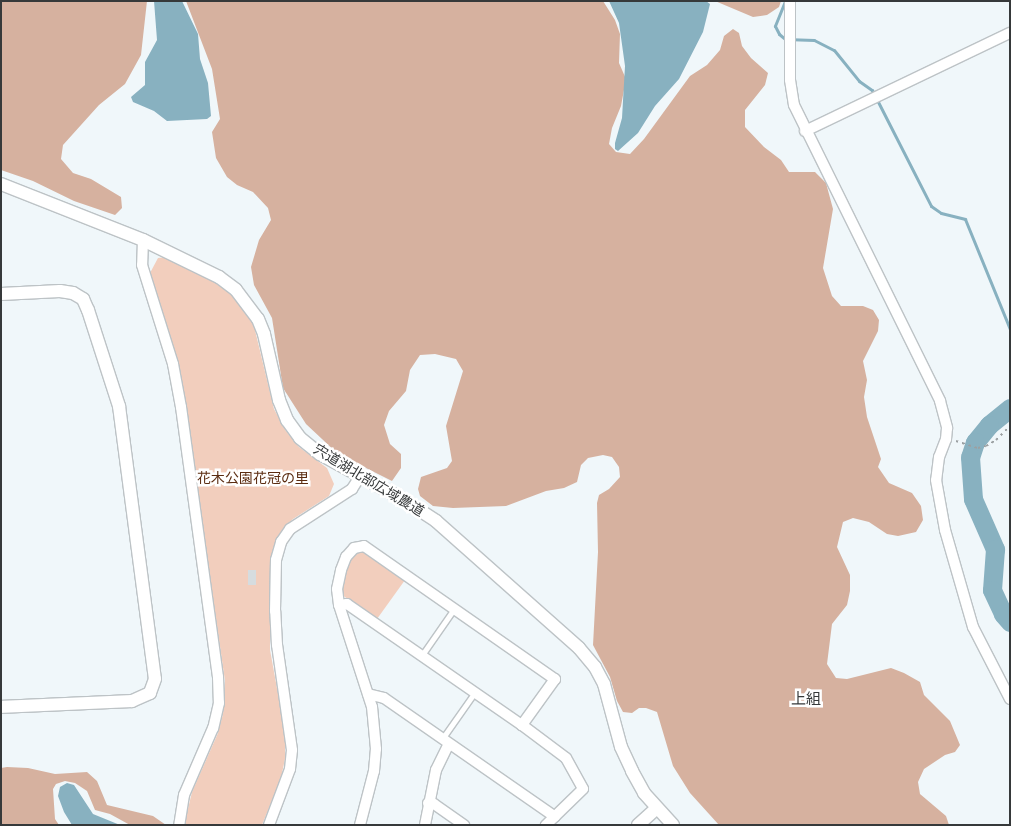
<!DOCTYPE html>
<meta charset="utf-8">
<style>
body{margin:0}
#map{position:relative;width:1011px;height:826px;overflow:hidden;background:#f0f7fa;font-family:Inter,"Noto Sans JP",sans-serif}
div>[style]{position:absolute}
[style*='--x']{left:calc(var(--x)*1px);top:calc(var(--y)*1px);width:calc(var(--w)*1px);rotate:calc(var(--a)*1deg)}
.green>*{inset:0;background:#f2cebd}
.forest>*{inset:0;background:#d6b19f}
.water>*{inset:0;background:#88b1c0}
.stream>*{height:3px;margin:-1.5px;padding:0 1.5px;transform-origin:1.5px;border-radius:1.5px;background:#88b1c0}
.river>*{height:19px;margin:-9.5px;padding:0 9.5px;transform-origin:9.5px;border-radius:9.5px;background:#88b1c0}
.building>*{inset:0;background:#d6dcdf}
.path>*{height:2px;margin-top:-1px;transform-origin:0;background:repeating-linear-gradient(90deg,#9ba0a2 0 2.5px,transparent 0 6.5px)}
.roads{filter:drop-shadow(1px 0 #bdc3c6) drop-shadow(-1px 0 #bdc3c6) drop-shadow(0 1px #bdc3c6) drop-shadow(0 -1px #bdc3c6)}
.service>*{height:5px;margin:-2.5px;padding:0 2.5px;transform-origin:2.5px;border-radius:2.5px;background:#fff}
.minor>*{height:10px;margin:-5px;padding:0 5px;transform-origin:5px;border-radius:5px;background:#fff}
.tertiary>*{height:12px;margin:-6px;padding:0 6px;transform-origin:6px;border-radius:6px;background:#fff}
span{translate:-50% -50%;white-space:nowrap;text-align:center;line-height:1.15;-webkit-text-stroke:5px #fff;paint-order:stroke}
.park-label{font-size:14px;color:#5b2c11}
.street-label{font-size:14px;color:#36393a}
.neighbourhood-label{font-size:15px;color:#36393a}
.frame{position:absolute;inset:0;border:2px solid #36393a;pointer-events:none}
</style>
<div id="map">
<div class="green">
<div style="clip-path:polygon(167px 257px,215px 281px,230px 292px,245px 309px,254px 326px,274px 409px,286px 431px,299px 447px,327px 468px,334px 484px,329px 496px,293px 519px,282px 530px,276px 540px,271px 556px,270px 650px,285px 732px,285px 759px,281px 778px,262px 825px,184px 825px,192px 792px,218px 733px,223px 714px,225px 681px,182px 384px,150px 273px,158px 258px)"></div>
<div style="clip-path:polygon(360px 550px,362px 550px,405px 580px,377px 619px,342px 595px,344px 572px,348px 562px)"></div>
</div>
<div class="forest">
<div style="clip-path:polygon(1px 1px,147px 1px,141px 55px,125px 84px,99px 105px,63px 145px,61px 159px,73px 173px,91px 179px,121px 197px,122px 208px,115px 215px,74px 201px,33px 181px,1px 170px)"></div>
<div style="clip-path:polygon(186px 1px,603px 1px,615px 20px,620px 34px,619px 63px,626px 79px,621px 106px,612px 128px,609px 144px,616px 152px,630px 154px,644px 139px,690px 76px,707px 65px,720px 50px,724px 36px,733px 29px,739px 33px,742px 46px,751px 58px,768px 73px,765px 85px,745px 110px,745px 127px,764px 147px,781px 160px,789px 172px,815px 172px,826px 183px,833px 209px,823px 268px,832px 296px,841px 306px,863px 306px,873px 310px,879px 320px,878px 331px,863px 361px,867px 380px,864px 397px,867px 417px,881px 459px,878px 467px,889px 483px,912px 493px,921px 506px,923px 520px,916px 532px,898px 536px,887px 534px,869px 522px,853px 518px,843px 522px,837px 547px,850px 575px,850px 591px,847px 605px,832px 624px,827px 664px,836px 678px,847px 679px,891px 668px,904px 673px,920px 682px,924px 695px,950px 721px,960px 745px,955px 752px,945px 755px,924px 769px,918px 782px,920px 794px,946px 816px,949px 825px,719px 825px,690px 793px,673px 766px,657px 712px,646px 708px,639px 708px,632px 713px,623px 712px,617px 701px,610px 677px,593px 645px,598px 552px,597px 503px,599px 495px,609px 489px,620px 477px,619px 467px,612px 457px,603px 455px,588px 458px,581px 465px,577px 482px,564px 488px,546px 491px,506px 506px,453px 508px,433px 506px,420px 496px,418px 489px,421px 477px,447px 468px,452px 461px,446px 426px,463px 371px,456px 359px,435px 354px,420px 355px,410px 370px,406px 391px,389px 411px,384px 425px,390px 444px,401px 454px,401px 468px,392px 481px,338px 454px,306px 424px,283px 388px,272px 318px,254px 285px,251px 267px,259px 240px,271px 220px,268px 208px,253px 192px,237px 185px,227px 177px,216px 158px,212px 132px,220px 119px,212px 69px)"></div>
<div style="clip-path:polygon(715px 1px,781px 1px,779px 7px,767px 15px,753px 17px)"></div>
<div style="clip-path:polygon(7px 767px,28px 768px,55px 774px,87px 772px,97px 781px,107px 805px,153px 816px,166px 825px,130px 825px,110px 814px,95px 810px,87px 791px,75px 783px,65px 781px,56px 784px,53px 789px,55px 819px,59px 825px,1px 825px,1px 768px)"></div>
</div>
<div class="water">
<div style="clip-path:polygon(154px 1px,182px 1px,198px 34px,200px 59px,208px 83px,211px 116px,207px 119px,167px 121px,154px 111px,133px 102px,131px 97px,145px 85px,145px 62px,157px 40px)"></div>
<div style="clip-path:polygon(609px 1px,706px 1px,710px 4px,703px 32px,679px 79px,655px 106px,638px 133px,618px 151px,615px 149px,615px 143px,622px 118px,625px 66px,619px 23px)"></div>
<div style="clip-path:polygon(67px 783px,74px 785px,93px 814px,120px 825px,72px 825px,64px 812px,58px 796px,60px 787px)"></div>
</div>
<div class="stream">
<div style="--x:785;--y:1;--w:27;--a:112"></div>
<div style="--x:775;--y:26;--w:9;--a:63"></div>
<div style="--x:779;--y:34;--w:8;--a:40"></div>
<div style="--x:785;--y:39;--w:29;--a:2"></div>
<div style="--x:814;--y:40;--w:22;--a:27"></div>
<div style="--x:834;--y:50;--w:40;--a:51"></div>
<div style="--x:859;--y:81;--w:16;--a:35"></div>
<div style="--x:872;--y:90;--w:130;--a:63"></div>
<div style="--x:931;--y:206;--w:12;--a:35"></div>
<div style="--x:941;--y:213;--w:25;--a:14"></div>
<div style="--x:965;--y:219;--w:119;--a:67.8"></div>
</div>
<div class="river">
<div style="--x:1010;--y:408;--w:27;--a:141"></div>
<div style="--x:989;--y:425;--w:22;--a:129"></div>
<div style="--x:975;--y:442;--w:16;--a:108"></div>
<div style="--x:970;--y:457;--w:42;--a:85.9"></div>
<div style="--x:973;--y:499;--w:55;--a:66.3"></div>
<div style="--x:995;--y:549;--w:41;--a:94.2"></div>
<div style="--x:992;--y:590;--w:26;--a:65"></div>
<div style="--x:1003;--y:614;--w:11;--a:49"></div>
</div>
<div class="building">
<div style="clip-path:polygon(248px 570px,256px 570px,256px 585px,248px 585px)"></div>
</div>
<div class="path">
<div style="--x:956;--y:441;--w:23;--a:18"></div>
<div style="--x:978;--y:448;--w:8;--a:-14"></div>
<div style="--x:986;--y:446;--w:12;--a:-31"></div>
<div style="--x:996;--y:440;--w:20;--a:-45"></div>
</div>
<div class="roads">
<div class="service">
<div style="--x:422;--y:655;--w:56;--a:-55.2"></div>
<div style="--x:442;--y:739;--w:57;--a:-54.9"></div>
</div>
<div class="minor">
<div style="--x:790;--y:1;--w:79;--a:90"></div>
<div style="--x:790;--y:80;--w:25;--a:81"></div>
<div style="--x:794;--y:105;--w:330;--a:63.7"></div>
<div style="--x:940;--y:401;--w:28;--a:75"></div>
<div style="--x:947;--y:428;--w:11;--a:95"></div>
<div style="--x:946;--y:439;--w:19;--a:111"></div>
<div style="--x:939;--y:457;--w:23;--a:97"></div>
<div style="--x:936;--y:480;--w:51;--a:79.8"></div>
<div style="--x:945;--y:530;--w:101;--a:73.9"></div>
<div style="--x:973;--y:627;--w:81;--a:62.8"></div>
<div style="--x:805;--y:131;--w:227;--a:-25.6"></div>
<div style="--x:143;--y:240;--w:25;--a:92"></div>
<div style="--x:142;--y:265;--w:104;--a:72.6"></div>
<div style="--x:173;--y:364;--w:44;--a:79.5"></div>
<div style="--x:181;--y:407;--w:273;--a:82.2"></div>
<div style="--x:218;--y:677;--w:26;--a:88"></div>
<div style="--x:219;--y:703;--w:26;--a:103"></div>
<div style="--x:213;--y:728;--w:73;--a:113.4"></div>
<div style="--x:184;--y:795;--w:30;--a:99"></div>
<div style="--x:339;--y:605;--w:8;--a:-7"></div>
<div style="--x:347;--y:604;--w:213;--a:34.7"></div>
<div style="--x:522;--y:725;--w:55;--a:36.9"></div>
<div style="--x:566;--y:758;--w:35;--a:61"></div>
<div style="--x:583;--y:789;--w:52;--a:135.8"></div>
<div style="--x:368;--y:694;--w:16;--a:14"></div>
<div style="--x:384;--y:698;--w:208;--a:34.8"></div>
<div style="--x:428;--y:803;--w:6;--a:9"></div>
<div style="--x:434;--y:804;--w:37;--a:35"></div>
<div style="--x:269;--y:825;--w:60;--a:-69.4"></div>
<div style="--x:290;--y:769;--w:19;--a:-84"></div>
<div style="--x:292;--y:750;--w:106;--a:-98.1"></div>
<div style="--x:277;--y:645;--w:34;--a:-93"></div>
<div style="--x:275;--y:611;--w:51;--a:-88.9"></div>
<div style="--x:276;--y:560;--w:19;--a:-74"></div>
<div style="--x:281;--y:542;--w:16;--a:-55"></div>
<div style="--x:290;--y:529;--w:74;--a:-32.8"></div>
<div style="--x:352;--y:489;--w:15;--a:-58"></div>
<div style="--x:360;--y:825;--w:56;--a:-75.5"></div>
<div style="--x:374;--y:771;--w:22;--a:-85"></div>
<div style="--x:376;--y:749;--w:42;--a:-95.4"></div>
<div style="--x:372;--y:707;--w:107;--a:-107.9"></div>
<div style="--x:339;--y:605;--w:16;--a:-97"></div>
<div style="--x:337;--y:589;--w:19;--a:-78"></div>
<div style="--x:341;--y:570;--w:14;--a:-69"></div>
<div style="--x:346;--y:557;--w:12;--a:-48"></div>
<div style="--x:354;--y:548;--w:10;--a:-11"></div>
<div style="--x:364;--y:546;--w:233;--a:34.9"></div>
<div style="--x:555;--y:679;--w:57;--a:125.7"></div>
<div style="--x:425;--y:825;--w:56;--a:-78.7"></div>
<div style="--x:436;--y:770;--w:28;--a:-64"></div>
</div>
<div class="tertiary">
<div style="--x:1;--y:184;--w:153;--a:21.5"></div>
<div style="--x:143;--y:240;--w:85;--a:26"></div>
<div style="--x:219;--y:277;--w:21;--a:37"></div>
<div style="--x:236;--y:290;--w:36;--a:53"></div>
<div style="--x:258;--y:319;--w:16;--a:68"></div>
<div style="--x:264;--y:334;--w:68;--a:77.2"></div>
<div style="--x:279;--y:400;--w:22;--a:68"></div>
<div style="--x:287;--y:420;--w:22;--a:54"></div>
<div style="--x:300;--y:438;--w:26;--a:39"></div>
<div style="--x:320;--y:454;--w:96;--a:28.7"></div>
<div style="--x:404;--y:500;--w:38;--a:33"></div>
<div style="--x:436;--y:521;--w:191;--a:41.6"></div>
<div style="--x:579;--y:648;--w:25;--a:50"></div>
<div style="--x:595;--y:667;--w:19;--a:62"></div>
<div style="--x:604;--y:684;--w:65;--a:74.9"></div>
<div style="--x:621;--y:747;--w:26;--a:65"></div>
<div style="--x:632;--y:771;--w:25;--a:61"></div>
<div style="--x:644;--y:793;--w:43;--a:47.8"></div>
<div style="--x:1;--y:294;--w:59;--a:-2.9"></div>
<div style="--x:60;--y:291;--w:13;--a:9"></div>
<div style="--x:73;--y:293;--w:12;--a:31"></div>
<div style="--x:83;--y:299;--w:12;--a:66"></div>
<div style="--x:88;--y:310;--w:101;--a:72.1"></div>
<div style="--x:119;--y:406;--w:275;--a:82.5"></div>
<div style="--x:155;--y:679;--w:15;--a:110"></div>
<div style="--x:150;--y:693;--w:20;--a:156"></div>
<div style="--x:132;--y:701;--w:131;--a:177.4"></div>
<div style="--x:638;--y:825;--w:25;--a:-42"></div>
</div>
</div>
<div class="park-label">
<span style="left:253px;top:478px">花木公園花冠の里</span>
</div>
<div class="street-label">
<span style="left:369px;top:480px;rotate:31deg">宍道湖北部広域農道</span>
</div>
<div class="neighbourhood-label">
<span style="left:806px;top:699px">上組</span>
</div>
<div class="frame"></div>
</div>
